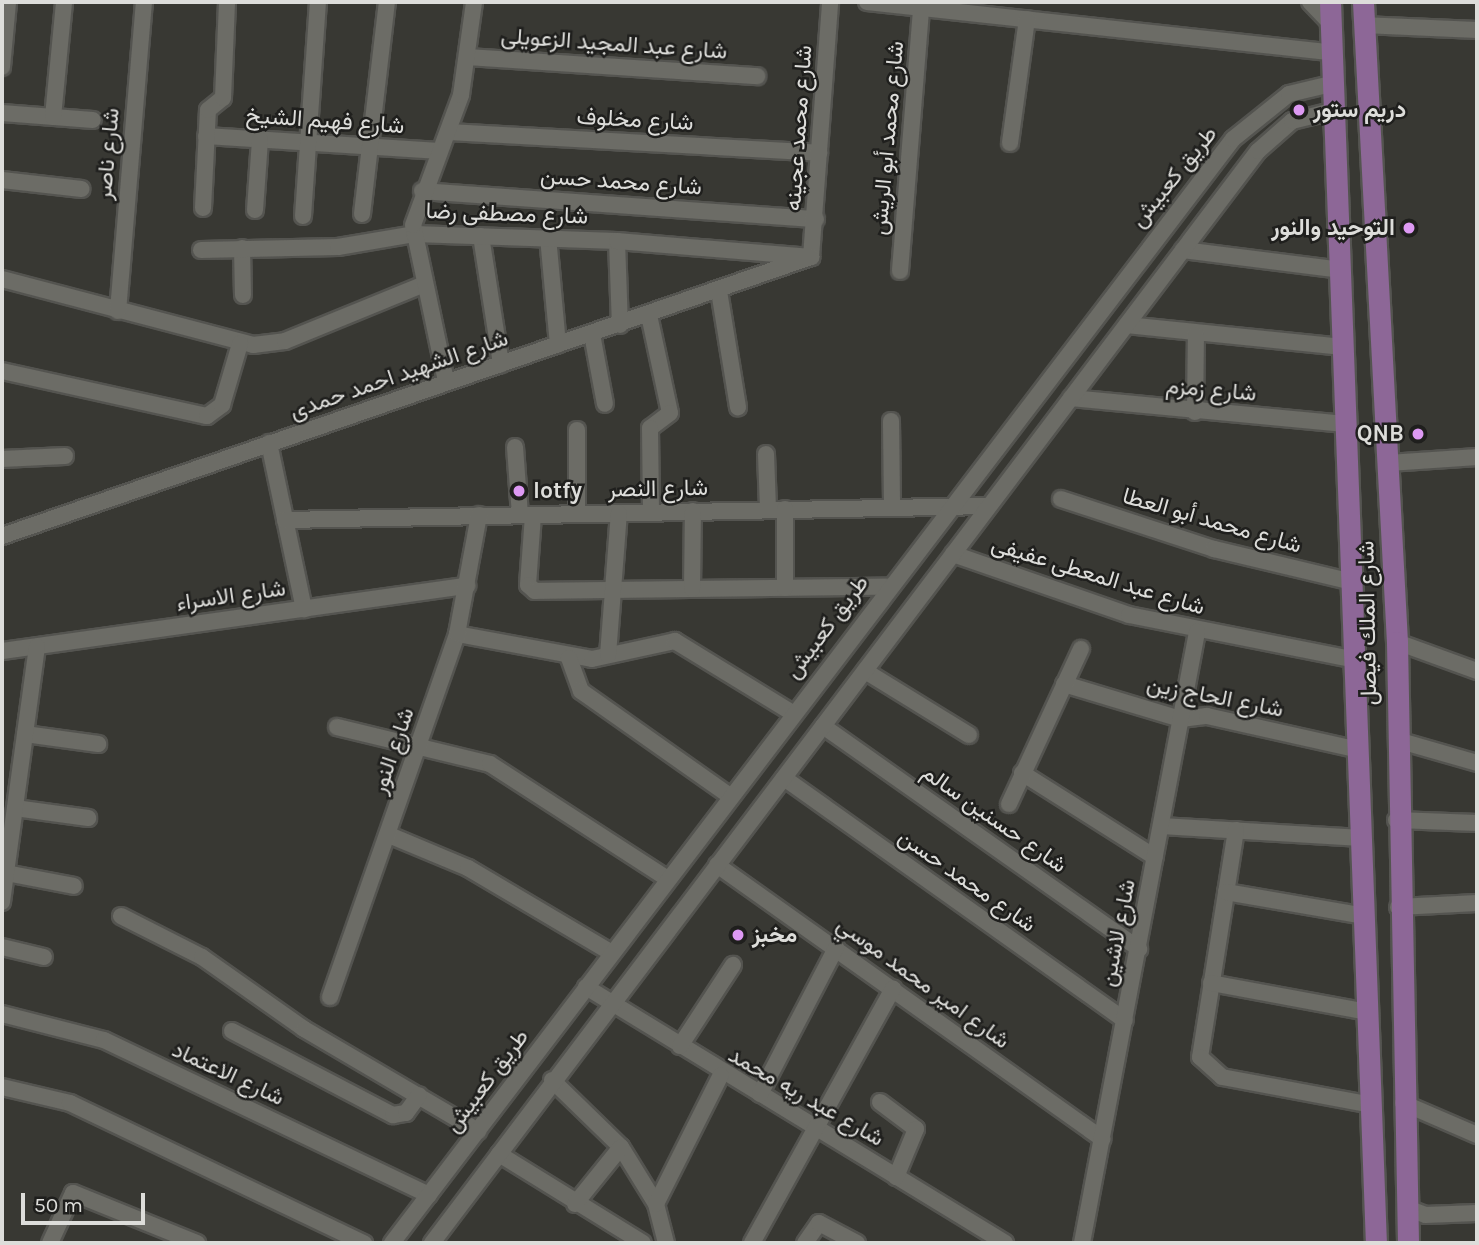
<!DOCTYPE html>
<meta charset="utf-8">
<style>
body{margin:0}
#map{position:relative;width:1479px;height:1245px;overflow:hidden;background:#383833;font-family:Karla,Vazirmatn,sans-serif}
div>[style]{position:absolute}
[style*='--x']{left:calc(var(--x)*1px);top:calc(var(--y)*1px);width:calc(var(--w)*1px);rotate:calc(var(--a)*1deg)}
.roads{filter:drop-shadow(2px 0 #545450) drop-shadow(-2px 0 #545450) drop-shadow(0 2px #545450) drop-shadow(0 -2px #545450)}
.minor>*{height:16px;margin:-8px;padding:0 8px;transform-origin:8px;border-radius:8px;background:#6c6c66}
.major>*{height:21px;margin:-10.5px;padding:0 10.5px;transform-origin:10.5px;border-radius:10.5px;background:#8d6797}
.dots>*{width:19px;height:19px;translate:-50% -50%;box-sizing:border-box;border:4px solid #1f1f1d;border-radius:50%}
span{translate:-50% -50%;white-space:nowrap;text-align:center;line-height:1.15;-webkit-text-stroke:5px #1f1f1d;paint-order:stroke}
.street-label{font-size:23px;color:#ddddda}
.poi-label{font-size:23px;color:#ddddda;font-weight:700}
.left{translate:0 -50%;text-align:left}
.right{translate:-100% -50%;text-align:right}
.frame{position:absolute;inset:0;border:4px solid #ddddda;pointer-events:none}
.scale{position:absolute;left:21px;top:1193px;width:124px;height:32px;box-sizing:border-box;border:4px solid #ddddda;border-top:0;padding-left:9px;font-size:21px;line-height:24px;white-space:nowrap;color:#ddddda;-webkit-text-stroke:5px #1f1f1d;paint-order:stroke}
</style>
<div id="map">
<div class="roads">
<div class="minor">
<div style="--x:867;--y:2;--w:469;--a:6.2"></div>
<div style="--x:1310;--y:2;--w:30;--a:46"></div>
<div style="--x:1364;--y:25;--w:113;--a:2.5"></div>
<div style="--x:468;--y:57;--w:290;--a:3.8"></div>
<div style="--x:2;--y:67;--w:65;--a:-84.7"></div>
<div style="--x:2;--y:113;--w:91;--a:4.4"></div>
<div style="--x:53;--y:117;--w:116;--a:-84.5"></div>
<div style="--x:449;--y:132;--w:371;--a:3.2"></div>
<div style="--x:206;--y:136;--w:234;--a:3.7"></div>
<div style="--x:1010;--y:143;--w:125;--a:-82.2"></div>
<div style="--x:2;--y:180;--w:80;--a:6.5"></div>
<div style="--x:422;--y:191;--w:395;--a:4.1"></div>
<div style="--x:203;--y:208;--w:98;--a:-87.1"></div>
<div style="--x:208;--y:110;--w:19;--a:-39"></div>
<div style="--x:223;--y:98;--w:96;--a:-87.6"></div>
<div style="--x:255;--y:210;--w:70;--a:-85.9"></div>
<div style="--x:362;--y:214;--w:213;--a:-83.3"></div>
<div style="--x:303;--y:216;--w:215;--a:-86"></div>
<div style="--x:481;--y:236;--w:130;--a:81.1"></div>
<div style="--x:548;--y:237;--w:108;--a:84.7"></div>
<div style="--x:617;--y:241;--w:84;--a:88"></div>
<div style="--x:242;--y:248;--w:47;--a:88.8"></div>
<div style="--x:201;--y:250;--w:137;--a:-1.3"></div>
<div style="--x:338;--y:247;--w:77;--a:-9.7"></div>
<div style="--x:414;--y:234;--w:203;--a:2"></div>
<div style="--x:617;--y:241;--w:195;--a:4.7"></div>
<div style="--x:1183;--y:250;--w:160;--a:7.2"></div>
<div style="--x:811;--y:257;--w:256;--a:-85.7"></div>
<div style="--x:900;--y:271;--w:264;--a:-85.4"></div>
<div style="--x:2;--y:279;--w:260;--a:14.7"></div>
<div style="--x:253;--y:345;--w:32;--a:-7"></div>
<div style="--x:285;--y:341;--w:151;--a:-22.2"></div>
<div style="--x:719;--y:291;--w:118;--a:80.7"></div>
<div style="--x:118;--y:311;--w:310;--a:-85.2"></div>
<div style="--x:649;--y:315;--w:100;--a:77.9"></div>
<div style="--x:670;--y:413;--w:25;--a:143"></div>
<div style="--x:650;--y:428;--w:84;--a:89.3"></div>
<div style="--x:1127;--y:325;--w:219;--a:5.8"></div>
<div style="--x:592;--y:334;--w:71;--a:79.5"></div>
<div style="--x:2;--y:371;--w:210;--a:12.4"></div>
<div style="--x:207;--y:416;--w:19;--a:-36"></div>
<div style="--x:222;--y:405;--w:64;--a:-73.6"></div>
<div style="--x:446;--y:381;--w:159;--a:-101.9"></div>
<div style="--x:413;--y:225;--w:139;--a:-69.7"></div>
<div style="--x:461;--y:95;--w:94;--a:-82"></div>
<div style="--x:1071;--y:398;--w:278;--a:5.4"></div>
<div style="--x:1195;--y:412;--w:77;--a:-89.3"></div>
<div style="--x:891;--y:421;--w:86;--a:89.3"></div>
<div style="--x:577;--y:430;--w:84;--a:90"></div>
<div style="--x:269;--y:443;--w:170;--a:78.1"></div>
<div style="--x:515;--y:447;--w:68;--a:85.8"></div>
<div style="--x:766;--y:454;--w:55;--a:87.9"></div>
<div style="--x:2;--y:459;--w:63;--a:-2.7"></div>
<div style="--x:1389;--y:463;--w:88;--a:-3.9"></div>
<div style="--x:1061;--y:499;--w:161;--a:18.1"></div>
<div style="--x:1214;--y:549;--w:143;--a:13.4"></div>
<div style="--x:533;--y:515;--w:70;--a:94.1"></div>
<div style="--x:528;--y:585;--w:9;--a:41"></div>
<div style="--x:535;--y:591;--w:351;--a:-0.7"></div>
<div style="--x:285;--y:520;--w:704;--a:-1.14"></div>
<div style="--x:2;--y:536;--w:856;--a:-19.03"></div>
<div style="--x:953;--y:554;--w:186;--a:19.1"></div>
<div style="--x:1129;--y:615;--w:231;--a:11.2"></div>
<div style="--x:785;--y:588;--w:79;--a:-90"></div>
<div style="--x:692;--y:589;--w:78;--a:-89.3"></div>
<div style="--x:457;--y:634;--w:137;--a:10.5"></div>
<div style="--x:592;--y:659;--w:85;--a:-12.2"></div>
<div style="--x:675;--y:641;--w:136;--a:31.5"></div>
<div style="--x:1397;--y:642;--w:85;--a:19.9"></div>
<div style="--x:2;--y:651;--w:470;--a:-8"></div>
<div style="--x:608;--y:655;--w:142;--a:-85.6"></div>
<div style="--x:569;--y:658;--w:35;--a:70"></div>
<div style="--x:581;--y:691;--w:182;--a:35.2"></div>
<div style="--x:865;--y:671;--w:122;--a:31.6"></div>
<div style="--x:1064;--y:684;--w:122;--a:16.7"></div>
<div style="--x:1181;--y:719;--w:26;--a:-7"></div>
<div style="--x:1207;--y:716;--w:156;--a:12.6"></div>
<div style="--x:823;--y:726;--w:387;--a:35.2"></div>
<div style="--x:337;--y:727;--w:157;--a:13.6"></div>
<div style="--x:490;--y:764;--w:212;--a:32.9"></div>
<div style="--x:25;--y:734;--w:74;--a:7.8"></div>
<div style="--x:1397;--y:740;--w:83;--a:16"></div>
<div style="--x:1022;--y:773;--w:157;--a:32.3"></div>
<div style="--x:784;--y:778;--w:418;--a:35.4"></div>
<div style="--x:1009;--y:804;--w:171;--a:-65.1"></div>
<div style="--x:15;--y:808;--w:74;--a:7.8"></div>
<div style="--x:1396;--y:820;--w:81;--a:2.1"></div>
<div style="--x:1161;--y:826;--w:201;--a:3.4"></div>
<div style="--x:1236;--y:830;--w:230;--a:99"></div>
<div style="--x:1200;--y:1057;--w:30;--a:42"></div>
<div style="--x:1222;--y:1077;--w:152;--a:10.6"></div>
<div style="--x:389;--y:835;--w:86;--a:22.7"></div>
<div style="--x:468;--y:868;--w:167;--a:30.6"></div>
<div style="--x:717;--y:865;--w:473;--a:35.4"></div>
<div style="--x:6;--y:873;--w:69;--a:10.8"></div>
<div style="--x:1226;--y:892;--w:141;--a:9.8"></div>
<div style="--x:2;--y:902;--w:258;--a:-82.2"></div>
<div style="--x:1398;--y:907;--w:79;--a:-2.9"></div>
<div style="--x:121;--y:916;--w:91;--a:26.8"></div>
<div style="--x:202;--y:957;--w:125;--a:35.2"></div>
<div style="--x:304;--y:1029;--w:202;--a:30.4"></div>
<div style="--x:2;--y:947;--w:43;--a:13.4"></div>
<div style="--x:1211;--y:983;--w:160;--a:10.5"></div>
<div style="--x:586;--y:987;--w:491;--a:31.4"></div>
<div style="--x:330;--y:997;--w:385;--a:-70.7"></div>
<div style="--x:457;--y:634;--w:121;--a:-79.5"></div>
<div style="--x:2;--y:1014;--w:105;--a:14.3"></div>
<div style="--x:104;--y:1040;--w:360;--a:25.5"></div>
<div style="--x:232;--y:1031;--w:182;--a:27.6"></div>
<div style="--x:393;--y:1115;--w:13;--a:-9"></div>
<div style="--x:406;--y:1113;--w:22;--a:-54"></div>
<div style="--x:680;--y:1046;--w:97;--a:-56.8"></div>
<div style="--x:552;--y:1080;--w:96;--a:44.2"></div>
<div style="--x:621;--y:1147;--w:67;--a:58.4"></div>
<div style="--x:656;--y:1204;--w:40;--a:75.6"></div>
<div style="--x:2;--y:1087;--w:70;--a:13.2"></div>
<div style="--x:70;--y:1103;--w:326;--a:25.5"></div>
<div style="--x:760;--y:1094;--w:165;--a:-62.5"></div>
<div style="--x:880;--y:1102;--w:45;--a:36.9"></div>
<div style="--x:916;--y:1129;--w:52;--a:112.6"></div>
<div style="--x:1403;--y:1103;--w:81;--a:23.4"></div>
<div style="--x:499;--y:1154;--w:169;--a:31.7"></div>
<div style="--x:575;--y:1204;--w:73;--a:-51.1"></div>
<div style="--x:656;--y:1204;--w:144;--a:-63.3"></div>
<div style="--x:1407;--y:1208;--w:19;--a:21"></div>
<div style="--x:1425;--y:1215;--w:52;--a:-2.2"></div>
<div style="--x:50;--y:1243;--w:55;--a:-65.3"></div>
<div style="--x:73;--y:1193;--w:134;--a:22"></div>
<div style="--x:392;--y:1243;--w:1388;--a:-52.7"></div>
<div style="--x:1233;--y:139;--w:72;--a:-38.8"></div>
<div style="--x:1289;--y:94;--w:47;--a:-13.4"></div>
<div style="--x:432;--y:1243;--w:1369;--a:-52.9"></div>
<div style="--x:1258;--y:151;--w:45;--a:-41.4"></div>
<div style="--x:1292;--y:121;--w:45;--a:-14"></div>
<div style="--x:752;--y:1243;--w:291;--a:-61"></div>
<div style="--x:805;--y:1243;--w:24;--a:-55"></div>
<div style="--x:819;--y:1223;--w:43;--a:27.8"></div>
<div style="--x:1082;--y:1243;--w:622;--a:-79.34"></div>
</div>
<div class="major">
<div style="--x:1330;--y:2;--w:1242;--a:87.88"></div>
<div style="--x:1363;--y:2;--w:641;--a:86.96"></div>
<div style="--x:1397;--y:642;--w:601;--a:88.95"></div>
</div>
</div>
<div class="dots">
<div style="left:1299px;top:110px;background:#dd99f3"></div>
<div style="left:1409px;top:228px;background:#dd99f3"></div>
<div style="left:1418px;top:434px;background:#dd99f3"></div>
<div style="left:519px;top:491px;background:#dd99f3"></div>
<div style="left:738px;top:935px;background:#dd99f3"></div>
</div>
<div class="street-label">
<span style="left:614px;top:44px;rotate:4deg">شارع عبد المجيد الزعويلى</span>
<span style="left:635px;top:120px;rotate:3deg">شارع مخلوف</span>
<span style="left:325px;top:121px;rotate:4deg">شارع فهيم الشيخ</span>
<span style="left:799px;top:128px;rotate:-86deg">شارع محمد عجينه</span>
<span style="left:888px;top:138px;rotate:-85deg">شارع محمد أبو الريش</span>
<span style="left:108px;top:154px;rotate:-85deg">شارع ناصر</span>
<span style="left:1174px;top:177px;rotate:-51deg">طريق كعبيش</span>
<span style="left:621px;top:182px;rotate:4deg">شارع محمد حسن</span>
<span style="left:507px;top:214px;rotate:2deg">شارع مصطفى رضا</span>
<span style="left:399px;top:375px;rotate:-19deg">شارع الشهيد احمد حمدى</span>
<span style="left:1211px;top:390px;rotate:5deg">شارع زمزم</span>
<span style="left:658px;top:489px;rotate:-1deg">شارع النصر</span>
<span style="left:1212px;top:521px;rotate:16deg">شارع محمد أبو العطا</span>
<span style="left:1098px;top:576px;rotate:17deg">شارع عبد المعطى عفيفى</span>
<span style="left:231px;top:596px;rotate:-8deg">شارع الاسراء</span>
<span style="left:1368px;top:623px;rotate:-91deg">شارع الملك فيصل</span>
<span style="left:827px;top:627px;rotate:-53deg">طريق كعبيش</span>
<span style="left:1215px;top:697px;rotate:11deg">شارع الحاج زين</span>
<span style="left:393px;top:751px;rotate:-71deg">شارع النور</span>
<span style="left:994px;top:819px;rotate:35deg">شارع حسنين سالم</span>
<span style="left:967px;top:881px;rotate:35deg">شارع محمد حسن</span>
<span style="left:1118px;top:933px;rotate:-79deg">شارع لاشين</span>
<span style="left:923px;top:983px;rotate:36deg">شارع امير محمد موسي</span>
<span style="left:228px;top:1074px;rotate:25deg">شارع الاعتماد</span>
<span style="left:487px;top:1081px;rotate:-53deg">طريق كعبيش</span>
<span style="left:806px;top:1097px;rotate:30deg">شارع عبد ريه محمد</span>
</div>
<div class="poi-label">
<span class="left" style="left:1313px;top:110px">دريم ستور</span>
<span class="right" style="left:1395px;top:228px">التوحيد والنور</span>
<span class="right" style="left:1404px;top:434px">QNB</span>
<span class="left" style="left:533px;top:491px">lotfy</span>
<span class="left" style="left:752px;top:935px">مخبز</span>
</div>
<div class="frame"></div>
<div class="scale">50 m</div>
</div>
